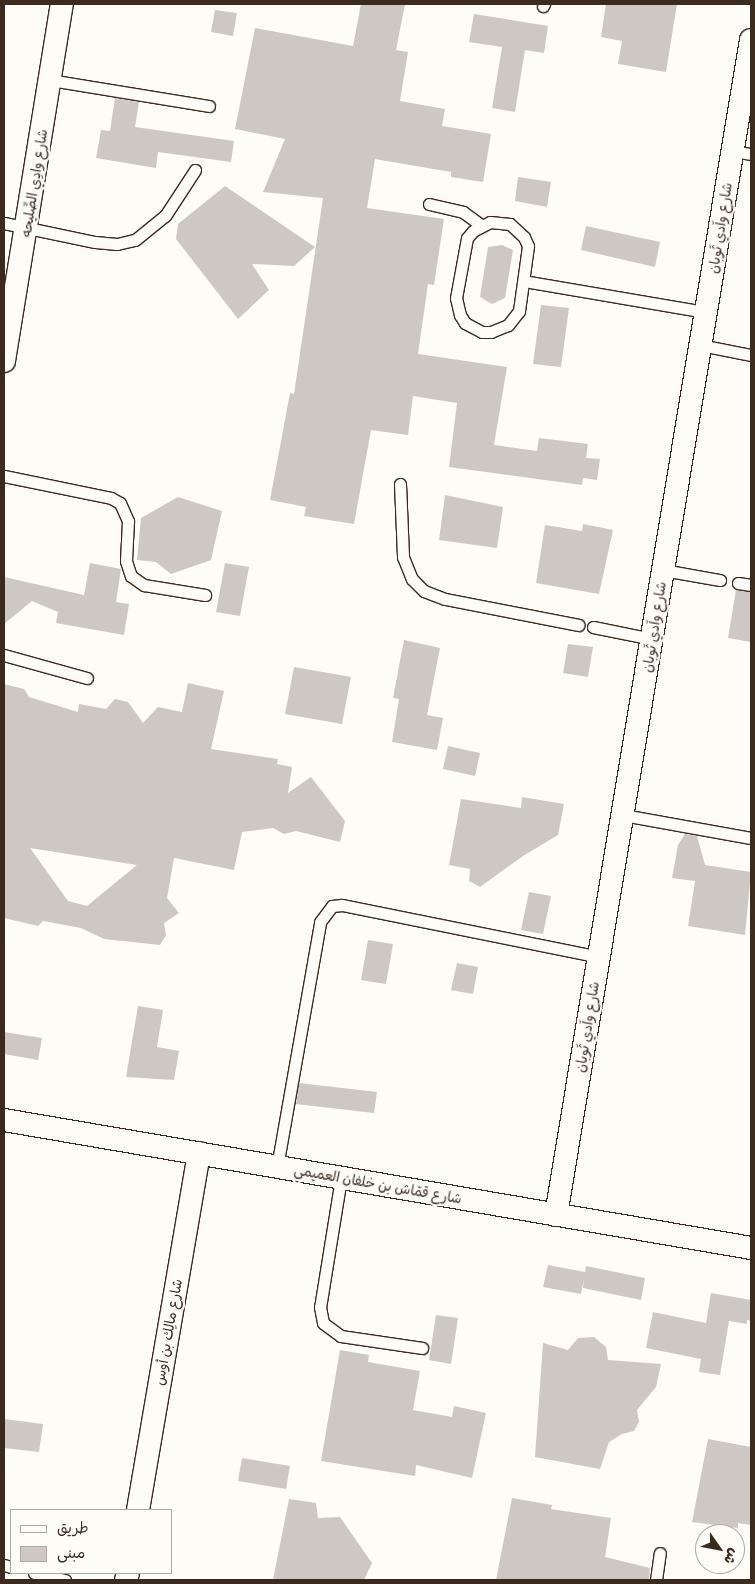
<!DOCTYPE html>
<meta charset="utf-8">
<style>
body{margin:0}
#map{position:relative;width:755px;height:1584px;overflow:hidden;background:#fdfcf7;font-family:Delius,"Playpen Sans Arabic",sans-serif}
div>[style]{position:absolute}
[style*='--x']{left:calc(var(--x)*1px);top:calc(var(--y)*1px);width:calc(var(--w)*1px);rotate:calc(var(--a)*1deg)}
.building>*{inset:0;background:#cdc8c2}
.roads{filter:drop-shadow(1px 0 #3b2a1e) drop-shadow(-1px 0 #3b2a1e) drop-shadow(0 1px #3b2a1e) drop-shadow(0 -1px #3b2a1e)}
.lane>*{height:11px;margin:-5.5px;padding:0 5.5px;transform-origin:5.5px;border-radius:5.5px;background:#fdfcf7}
.street>*{height:22px;margin:-11px;padding:0 11px;transform-origin:11px;border-radius:11px;background:#fdfcf7}
span{translate:-50% -50%;white-space:nowrap;text-align:center;line-height:1.15;-webkit-text-stroke:4.5px #fdfcf7;paint-order:stroke}
.street-label{font-size:14px;color:#3b2a1e}
.frame{position:absolute;inset:0;border:5px solid #3b2a1e;pointer-events:none}
.legend{position:absolute;left:10px;top:1509px;width:162px;height:65px;box-sizing:border-box;background:#fdfcf7;border:1px solid #afa8a0;margin:0;padding:6px 9px;list-style:none;font-size:15px;color:#3b2a1e}
.legend li{display:flex;align-items:center;gap:10px;height:25px}
.legend b{width:25px;border:1px solid #afa8a0}
.north{position:absolute;left:695px;top:1524px;width:50px;height:50px;box-sizing:border-box;background:#fdfcf7;border:1px solid #afa8a0;border-radius:50%;rotate:123deg;font-size:14px;font-weight:700;line-height:20px;text-align:center;color:#3b2a1e}
.north::after{content:'';display:block;margin:auto;width:18px;height:22px;background:#3b2a1e;clip-path:polygon(50% 0,100% 100%,50% 72%,0 100%)}
</style>
<div id="map">
<div class="building">
<div style="clip-path:polygon(361px 4px,405px 4px,396px 50px,408px 52px,400px 101px,445px 109px,442px 126px,491px 134px,483px 182px,451px 177px,451px 172px,375px 159px,367px 208px,444px 219px,434px 285px,428px 284px,418px 354px,507px 367px,494px 445px,537px 451px,539px 438px,588px 444px,586px 458px,600px 459px,597px 480px,583px 478px,582px 485px,449px 467px,457px 403px,413px 396px,408px 435px,371px 430px,354px 524px,304px 516px,306px 507px,270px 500px,290px 393px,294px 394px,323px 198px,263px 192px,285px 139px,235px 129px,255px 28px,353px 46px)"></div>
<div style="clip-path:polygon(606px 4px,677px 4px,666px 72px,618px 64px,622px 41px,601px 37px)"></div>
<div style="clip-path:polygon(215px 10px,237px 13px,233px 36px,211px 32px)"></div>
<div style="clip-path:polygon(474px 14px,548px 26px,544px 53px,525px 50px,515px 112px,492px 108px,502px 47px,469px 42px)"></div>
<div style="clip-path:polygon(115px 98px,139px 102px,135px 127px,234px 141px,231px 162px,158px 152px,156px 168px,96px 158px,101px 130px,110px 131px)"></div>
<div style="clip-path:polygon(518px 177px,551px 182px,547px 207px,515px 201px)"></div>
<div style="clip-path:polygon(225px 186px,315px 247px,294px 266px,252px 264px,269px 290px,238px 319px,176px 239px,178px 224px)"></div>
<div style="clip-path:polygon(586px 226px,660px 242px,655px 267px,581px 250px)"></div>
<div style="clip-path:polygon(502px 245px,513px 250px,505px 298px,492px 304px,480px 297px,488px 247px)"></div>
<div style="clip-path:polygon(541px 305px,569px 308px,561px 367px,533px 364px)"></div>
<div style="clip-path:polygon(445px 495px,503px 507px,497px 548px,439px 540px)"></div>
<div style="clip-path:polygon(178px 497px,222px 511px,211px 560px,171px 574px,156px 562px,137px 560px,141px 518px)"></div>
<div style="clip-path:polygon(583px 524px,613px 530px,599px 594px,536px 583px,545px 525px,582px 531px)"></div>
<div style="clip-path:polygon(90px 563px,121px 569px,116px 602px,129px 604px,124px 635px,56px 623px,58px 612px,32px 601px,4px 624px,4px 577px,84px 595px)"></div>
<div style="clip-path:polygon(225px 563px,249px 567px,240px 616px,216px 612px)"></div>
<div style="clip-path:polygon(736px 590px,751px 592px,751px 642px,728px 638px)"></div>
<div style="clip-path:polygon(404px 640px,440px 648px,427px 715px,443px 718px,437px 750px,392px 742px,399px 699px,393px 698px)"></div>
<div style="clip-path:polygon(568px 644px,593px 647px,588px 677px,563px 673px)"></div>
<div style="clip-path:polygon(294px 667px,351px 677px,342px 724px,285px 714px)"></div>
<div style="clip-path:polygon(evenodd,188px 683px,224px 691px,211px 749px,278px 759px,277px 764px,292px 767px,288px 793px,311px 777px,345px 821px,340px 842px,296px 831px,284px 834px,273px 828px,242px 832px,234px 870px,174px 858px,167px 898px,179px 913px,164px 923px,166px 935px,160px 945px,104px 939px,81px 928px,43px 921px,38px 926px,4px 918px,4px 684px,24px 689px,29px 697px,78px 712px,79px 704px,106px 709px,115px 699px,128px 702px,143px 723px,158px 707px,182px 712px,188px 683px,30px 848px,137px 865px,87px 906px,68px 901px,30px 848px)"></div>
<div style="clip-path:polygon(448px 746px,480px 753px,475px 776px,443px 769px)"></div>
<div style="clip-path:polygon(522px 797px,564px 804px,558px 835px,523px 856px,480px 887px,469px 881px,470px 869px,449px 865px,461px 799px,521px 808px)"></div>
<div style="clip-path:polygon(685px 834px,697px 836px,705px 865px,751px 872px,745px 935px,688px 926px,695px 881px,672px 878px,678px 845px)"></div>
<div style="clip-path:polygon(529px 892px,551px 896px,543px 934px,521px 930px)"></div>
<div style="clip-path:polygon(368px 940px,393px 944px,386px 984px,361px 980px)"></div>
<div style="clip-path:polygon(457px 963px,478px 967px,473px 994px,451px 990px)"></div>
<div style="clip-path:polygon(138px 1006px,163px 1010px,157px 1047px,179px 1051px,174px 1080px,126px 1077px)"></div>
<div style="clip-path:polygon(4px 1032px,42px 1038px,38px 1060px,4px 1054px)"></div>
<div style="clip-path:polygon(299px 1083px,377px 1092px,374px 1113px,296px 1104px)"></div>
<div style="clip-path:polygon(548px 1265px,585px 1272px,586px 1266px,645px 1278px,641px 1300px,583px 1288px,584px 1279px,581px 1294px,543px 1287px)"></div>
<div style="clip-path:polygon(711px 1293px,751px 1300px,751px 1321px,747px 1320px,747px 1324px,729px 1321px,720px 1375px,699px 1372px,701px 1359px,646px 1348px,653px 1312px,706px 1323px)"></div>
<div style="clip-path:polygon(436px 1315px,458px 1318px,451px 1364px,429px 1360px)"></div>
<div style="clip-path:polygon(594px 1337px,606px 1347px,608px 1360px,661px 1364px,656px 1387px,637px 1410px,639px 1422px,634px 1431px,622px 1434px,609px 1442px,600px 1469px,535px 1457px,543px 1343px,568px 1350px,578px 1338px)"></div>
<div style="clip-path:polygon(340px 1350px,369px 1355px,368px 1362px,420px 1371px,413px 1410px,452px 1417px,454px 1406px,486px 1413px,472px 1478px,416px 1465px,415px 1476px,321px 1461px)"></div>
<div style="clip-path:polygon(4px 1419px,43px 1424px,39px 1452px,4px 1448px)"></div>
<div style="clip-path:polygon(708px 1439px,751px 1447px,751px 1525px,738px 1523px,738px 1528px,692px 1522px)"></div>
<div style="clip-path:polygon(242px 1458px,290px 1466px,286px 1489px,238px 1481px)"></div>
<div style="clip-path:polygon(512px 1498px,552px 1505px,551px 1509px,611px 1518px,605px 1557px,650px 1568px,649px 1580px,496px 1580px)"></div>
<div style="clip-path:polygon(289px 1499px,316px 1503px,318px 1518px,340px 1517px,372px 1563px,364px 1580px,273px 1580px)"></div>
</div>
<div class="roads">
<div class="lane">
<div style="--x:543;--y:6;--w:2;--a:-63"></div>
<div style="--x:50;--y:80;--w:161;--a:9.3"></div>
<div style="--x:732;--y:151;--w:19;--a:9"></div>
<div style="--x:429;--y:204;--w:35;--a:13"></div>
<div style="--x:463;--y:212;--w:22;--a:36"></div>
<div style="--x:490;--y:222;--w:20;--a:6"></div>
<div style="--x:510;--y:224;--w:19;--a:43"></div>
<div style="--x:524;--y:237;--w:10;--a:66"></div>
<div style="--x:528;--y:246;--w:66;--a:97.9"></div>
<div style="--x:519;--y:311;--w:18;--a:128"></div>
<div style="--x:508;--y:325;--w:18;--a:158"></div>
<div style="--x:491;--y:332;--w:9;--a:180"></div>
<div style="--x:482;--y:332;--w:19;--a:-152"></div>
<div style="--x:465;--y:323;--w:9;--a:-122"></div>
<div style="--x:460;--y:315;--w:17;--a:-103"></div>
<div style="--x:456;--y:298;--w:61;--a:-79.6"></div>
<div style="--x:467;--y:238;--w:9;--a:-49"></div>
<div style="--x:473;--y:231;--w:19;--a:-28"></div>
<div style="--x:4;--y:223;--w:93;--a:11.8"></div>
<div style="--x:95;--y:242;--w:22;--a:5"></div>
<div style="--x:117;--y:244;--w:18;--a:-13"></div>
<div style="--x:135;--y:240;--w:38;--a:-39"></div>
<div style="--x:165;--y:216;--w:55;--a:-56.9"></div>
<div style="--x:524;--y:281;--w:185;--a:9.7"></div>
<div style="--x:700;--y:345;--w:52;--a:11.1"></div>
<div style="--x:4;--y:476;--w:109;--a:11.6"></div>
<div style="--x:111;--y:498;--w:10;--a:29"></div>
<div style="--x:120;--y:503;--w:20;--a:66"></div>
<div style="--x:128;--y:521;--w:40;--a:92.9"></div>
<div style="--x:126;--y:561;--w:16;--a:72"></div>
<div style="--x:131;--y:576;--w:16;--a:35"></div>
<div style="--x:144;--y:585;--w:62;--a:9.3"></div>
<div style="--x:400;--y:484;--w:73;--a:87.6"></div>
<div style="--x:403;--y:557;--w:24;--a:68"></div>
<div style="--x:412;--y:579;--w:17;--a:45"></div>
<div style="--x:424;--y:591;--w:22;--a:21"></div>
<div style="--x:445;--y:599;--w:136;--a:11"></div>
<div style="--x:663;--y:570;--w:58;--a:10"></div>
<div style="--x:738;--y:583;--w:13;--a:9"></div>
<div style="--x:593;--y:627;--w:60;--a:11.5"></div>
<div style="--x:4;--y:655;--w:86;--a:15.5"></div>
<div style="--x:623;--y:815;--w:130;--a:10.2"></div>
<div style="--x:277;--y:1167;--w:249;--a:-80"></div>
<div style="--x:320;--y:922;--w:20;--a:-53"></div>
<div style="--x:332;--y:906;--w:10;--a:-6"></div>
<div style="--x:342;--y:905;--w:262;--a:11.4"></div>
<div style="--x:341;--y:1178;--w:131;--a:99.2"></div>
<div style="--x:320;--y:1307;--w:16;--a:79"></div>
<div style="--x:323;--y:1323;--w:22;--a:36"></div>
<div style="--x:341;--y:1336;--w:82;--a:8.4"></div>
<div style="--x:4;--y:1565;--w:7;--a:16"></div>
<div style="--x:34;--y:1573;--w:32;--a:13"></div>
<div style="--x:656;--y:1580;--w:27;--a:-82"></div>
</div>
<div class="street">
<div style="--x:4;--y:361;--w:362;--a:-80.8"></div>
<div style="--x:4;--y:1120;--w:758;--a:9.72"></div>
<div style="--x:556;--y:1215;--w:1191;--a:-80.58"></div>
<div style="--x:138;--y:1510;--w:362;--a:-80.3"></div>
<div style="--x:126;--y:1580;--w:7;--a:-74"></div>
</div>
</div>
<div class="street-label">
<span style="left:34px;top:183px;rotate:-81deg">شارع وادِي الصِّليحه</span>
<span style="left:720px;top:228px;rotate:-81deg">شارع واَدي ثَوبان</span>
<span style="left:654px;top:627px;rotate:-81deg">شارع واَدي ثَوبان</span>
<span style="left:587px;top:1027px;rotate:-81deg">شارع واَدي ثَوبان</span>
<span style="left:378px;top:1184px;rotate:10deg">شارع قمّاش بن خلفان العميمي</span>
<span style="left:168px;top:1332px;rotate:-80deg">شارع مالِك بن أوس</span>
</div>
<div class="frame"></div>
<ul class="legend">
<li><b style="height:6px;background:#fdfcf7"></b>طريق</li>
<li><b style="height:14px;background:#cdc8c2"></b>مبنى</li>
</ul>
<div class="north">ش</div>
</div>
